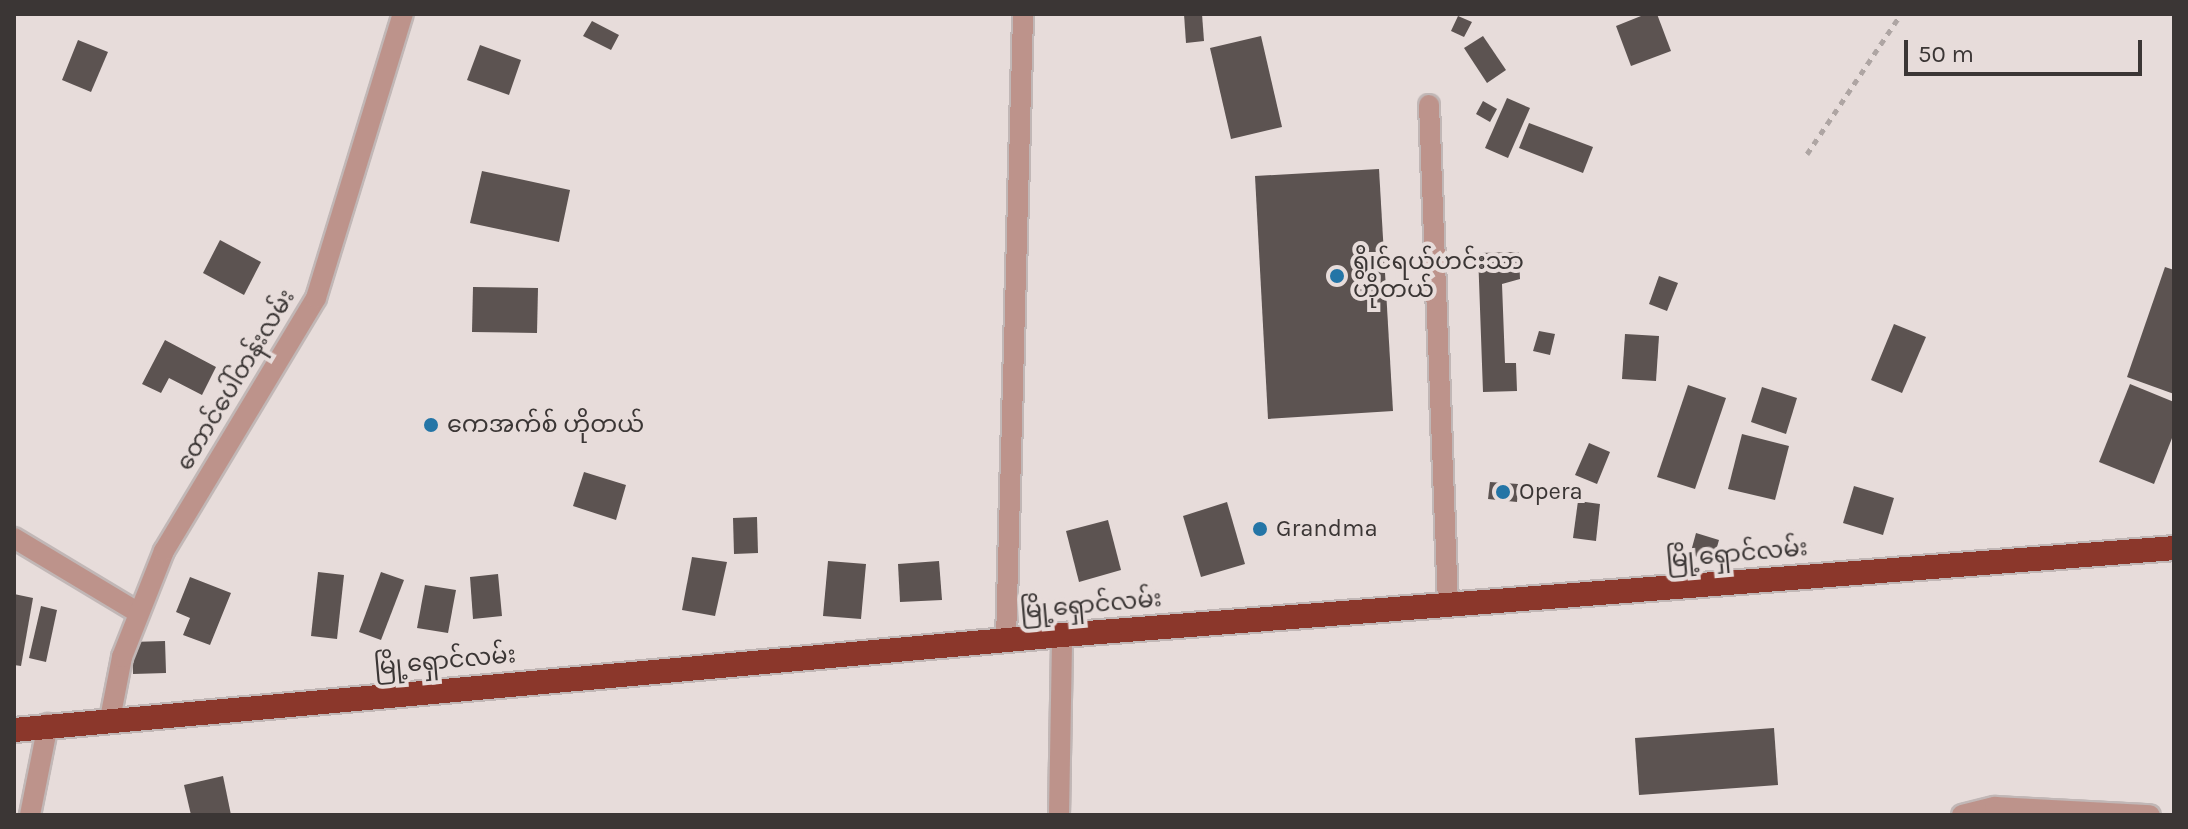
<!DOCTYPE html>
<meta charset="utf-8">
<style>
body{margin:0}
#map{position:relative;width:2188px;height:829px;overflow:hidden;background:#e7dcda;font-family:Karla,"Noto Sans Myanmar",sans-serif}
div>[style]{position:absolute}
[style*='--x']{left:calc(var(--x)*1px);top:calc(var(--y)*1px);width:calc(var(--w)*1px);rotate:calc(var(--a)*1deg)}
.building>*{inset:0;background:#5c5351}
.path>*{height:5px;margin-top:-2.5px;transform-origin:0;background:repeating-linear-gradient(90deg,#aea5a3 0 6px,transparent 0 12px)}
.roads{filter:drop-shadow(2px 0 #c1b7b6) drop-shadow(-2px 0 #c1b7b6) drop-shadow(0 2px #c1b7b6) drop-shadow(0 -2px #c1b7b6)}
.minor>*{height:20px;margin:-10px;padding:0 10px;transform-origin:10px;border-radius:10px;background:#bd938b}
.highway>*{height:24px;margin:-12px;padding:0 12px;transform-origin:12px;border-radius:12px;background:#8b372b}
.dots>*{width:22px;height:22px;translate:-50% -50%;box-sizing:border-box;border:4px solid #e7dcda;border-radius:50%}
span{translate:-50% -50%;white-space:nowrap;text-align:center;line-height:1.15;-webkit-text-stroke:8px #e7dcda;paint-order:stroke}
.poi-label{font-size:24px;color:#3b3635}
.left{translate:0 -50%;text-align:left}
.street-label{font-size:24px;color:#3b3635}
.frame{position:absolute;inset:0;border:16px solid #3b3635;pointer-events:none}
.scale{position:absolute;left:1904px;top:40px;width:238px;height:36px;box-sizing:border-box;border:4px solid #3b3635;border-top:0;padding-left:10px;font-size:24px;line-height:28px;white-space:nowrap;color:#3b3635;-webkit-text-stroke:6px #e7dcda;paint-order:stroke}
</style>
<div id="map">
<div class="building">
<div style="clip-path:polygon(1184px 14px,1202px 14px,1204px 41px,1186px 43px)"></div>
<div style="clip-path:polygon(1646px 14px,1657px 14px,1671px 51px,1631px 66px,1616px 26px)"></div>
<div style="clip-path:polygon(1458px 16px,1472px 22px,1464px 37px,1451px 31px)"></div>
<div style="clip-path:polygon(592px 21px,619px 35px,611px 50px,583px 36px)"></div>
<div style="clip-path:polygon(1261px 36px,1282px 127px,1231px 139px,1210px 48px)"></div>
<div style="clip-path:polygon(1483px 36px,1506px 70px,1487px 83px,1464px 48px)"></div>
<div style="clip-path:polygon(78px 40px,108px 52px,91px 92px,62px 80px)"></div>
<div style="clip-path:polygon(480px 45px,521px 60px,509px 95px,467px 80px)"></div>
<div style="clip-path:polygon(1507px 98px,1530px 108px,1508px 158px,1485px 148px)"></div>
<div style="clip-path:polygon(1483px 101px,1497px 109px,1490px 122px,1476px 114px)"></div>
<div style="clip-path:polygon(1529px 123px,1593px 147px,1583px 173px,1519px 148px)"></div>
<div style="clip-path:polygon(1379px 169px,1393px 411px,1268px 419px,1255px 176px)"></div>
<div style="clip-path:polygon(482px 171px,570px 190px,559px 242px,470px 223px)"></div>
<div style="clip-path:polygon(220px 240px,261px 262px,244px 295px,203px 273px)"></div>
<div style="clip-path:polygon(1519px 252px,1520px 279px,1502px 284px,1505px 363px,1516px 363px,1517px 391px,1483px 392px,1478px 253px)"></div>
<div style="clip-path:polygon(2165px 267px,2174px 270px,2174px 394px,2127px 377px)"></div>
<div style="clip-path:polygon(1659px 276px,1678px 283px,1667px 311px,1649px 304px)"></div>
<div style="clip-path:polygon(473px 287px,538px 288px,537px 333px,472px 332px)"></div>
<div style="clip-path:polygon(1894px 324px,1926px 337px,1902px 393px,1871px 380px)"></div>
<div style="clip-path:polygon(1539px 331px,1555px 334px,1550px 355px,1533px 351px)"></div>
<div style="clip-path:polygon(1625px 334px,1659px 336px,1656px 381px,1622px 379px)"></div>
<div style="clip-path:polygon(165px 340px,216px 367px,202px 395px,169px 378px,161px 393px,142px 384px)"></div>
<div style="clip-path:polygon(2130px 384px,2174px 402px,2174px 433px,2154px 484px,2099px 462px)"></div>
<div style="clip-path:polygon(1688px 385px,1726px 398px,1695px 489px,1657px 477px)"></div>
<div style="clip-path:polygon(1762px 387px,1797px 398px,1786px 434px,1751px 422px)"></div>
<div style="clip-path:polygon(1742px 434px,1789px 446px,1775px 500px,1728px 489px)"></div>
<div style="clip-path:polygon(1589px 443px,1610px 452px,1597px 484px,1575px 475px)"></div>
<div style="clip-path:polygon(584px 472px,626px 485px,616px 520px,573px 506px)"></div>
<div style="clip-path:polygon(1490px 482px,1518px 484px,1517px 502px,1488px 499px)"></div>
<div style="clip-path:polygon(1854px 486px,1894px 498px,1883px 535px,1843px 523px)"></div>
<div style="clip-path:polygon(1578px 501px,1600px 504px,1596px 541px,1573px 538px)"></div>
<div style="clip-path:polygon(1227px 502px,1245px 564px,1201px 577px,1183px 516px)"></div>
<div style="clip-path:polygon(757px 517px,758px 553px,734px 554px,733px 518px)"></div>
<div style="clip-path:polygon(1108px 520px,1121px 570px,1079px 582px,1066px 531px)"></div>
<div style="clip-path:polygon(1696px 533px,1719px 540px,1713px 561px,1690px 555px)"></div>
<div style="clip-path:polygon(692px 557px,727px 562px,715px 616px,682px 610px)"></div>
<div style="clip-path:polygon(828px 561px,866px 564px,861px 619px,823px 616px)"></div>
<div style="clip-path:polygon(939px 561px,942px 600px,900px 602px,898px 564px)"></div>
<div style="clip-path:polygon(318px 572px,344px 575px,337px 639px,311px 636px)"></div>
<div style="clip-path:polygon(381px 572px,404px 580px,381px 640px,359px 632px)"></div>
<div style="clip-path:polygon(498px 574px,502px 616px,473px 619px,470px 577px)"></div>
<div style="clip-path:polygon(190px 577px,231px 593px,210px 645px,183px 635px,190px 618px,176px 612px)"></div>
<div style="clip-path:polygon(425px 585px,456px 590px,448px 633px,417px 628px)"></div>
<div style="clip-path:polygon(14px 594px,33px 598px,21px 666px,14px 665px)"></div>
<div style="clip-path:polygon(41px 606px,57px 610px,46px 662px,29px 658px)"></div>
<div style="clip-path:polygon(165px 641px,166px 673px,133px 674px,132px 642px)"></div>
<div style="clip-path:polygon(1774px 728px,1778px 785px,1639px 795px,1635px 738px)"></div>
<div style="clip-path:polygon(223px 776px,231px 815px,191px 815px,184px 785px)"></div>
</div>
<div class="path">
<div style="--x:1807;--y:154;--w:169;--a:-56.1"></div>
</div>
<div class="roads">
<div class="minor">
<div style="--x:1429;--y:105;--w:500;--a:87.82"></div>
<div style="--x:14;--y:538;--w:144;--a:31"></div>
<div style="--x:1006;--y:640;--w:626;--a:-88.44"></div>
<div style="--x:110;--y:719;--w:63;--a:-79"></div>
<div style="--x:122;--y:657;--w:114;--a:-68.4"></div>
<div style="--x:164;--y:551;--w:295;--a:-59"></div>
<div style="--x:316;--y:298;--w:297;--a:-73"></div>
<div style="--x:30;--y:815;--w:93;--a:-78.8"></div>
<div style="--x:1059;--y:815;--w:180;--a:-89"></div>
<div style="--x:1962;--y:815;--w:34;--a:-14"></div>
<div style="--x:1995;--y:807;--w:155;--a:3"></div>
</div>
<div class="highway">
<div style="--x:14;--y:730;--w:1052;--a:-5.18"></div>
<div style="--x:1062;--y:635;--w:1115;--a:-4.47"></div>
</div>
</div>
<div class="dots">
<div style="left:1337px;top:276px;background:#2475a6"></div>
<div style="left:431px;top:425px;background:#2475a6"></div>
<div style="left:1503px;top:492px;background:#2475a6"></div>
<div style="left:1260px;top:529px;background:#2475a6"></div>
</div>
<div class="poi-label">
<span class="left" style="left:1353px;top:276px">ရွိုင်ရယ်ဟင်းသာ<br>ဟိုတယ်</span>
<span class="left" style="left:447px;top:425px">ကေအက်စ် ဟိုတယ်</span>
<span class="left" style="left:1519px;top:492px">Opera</span>
<span class="left" style="left:1276px;top:529px">Grandma</span>
</div>
<div class="street-label">
<span style="left:236px;top:380px;rotate:-59deg">တောင်ပေါ်တန်းလမ်း</span>
<span style="left:1737px;top:554px;rotate:-5deg">မြို့ရှောင်လမ်း</span>
<span style="left:1091px;top:605px;rotate:-5deg">မြို့ရှောင်လမ်း</span>
<span style="left:445px;top:661px;rotate:-5deg">မြို့ရှောင်လမ်း</span>
</div>
<div class="frame"></div>
<div class="scale">50 m</div>
</div>
